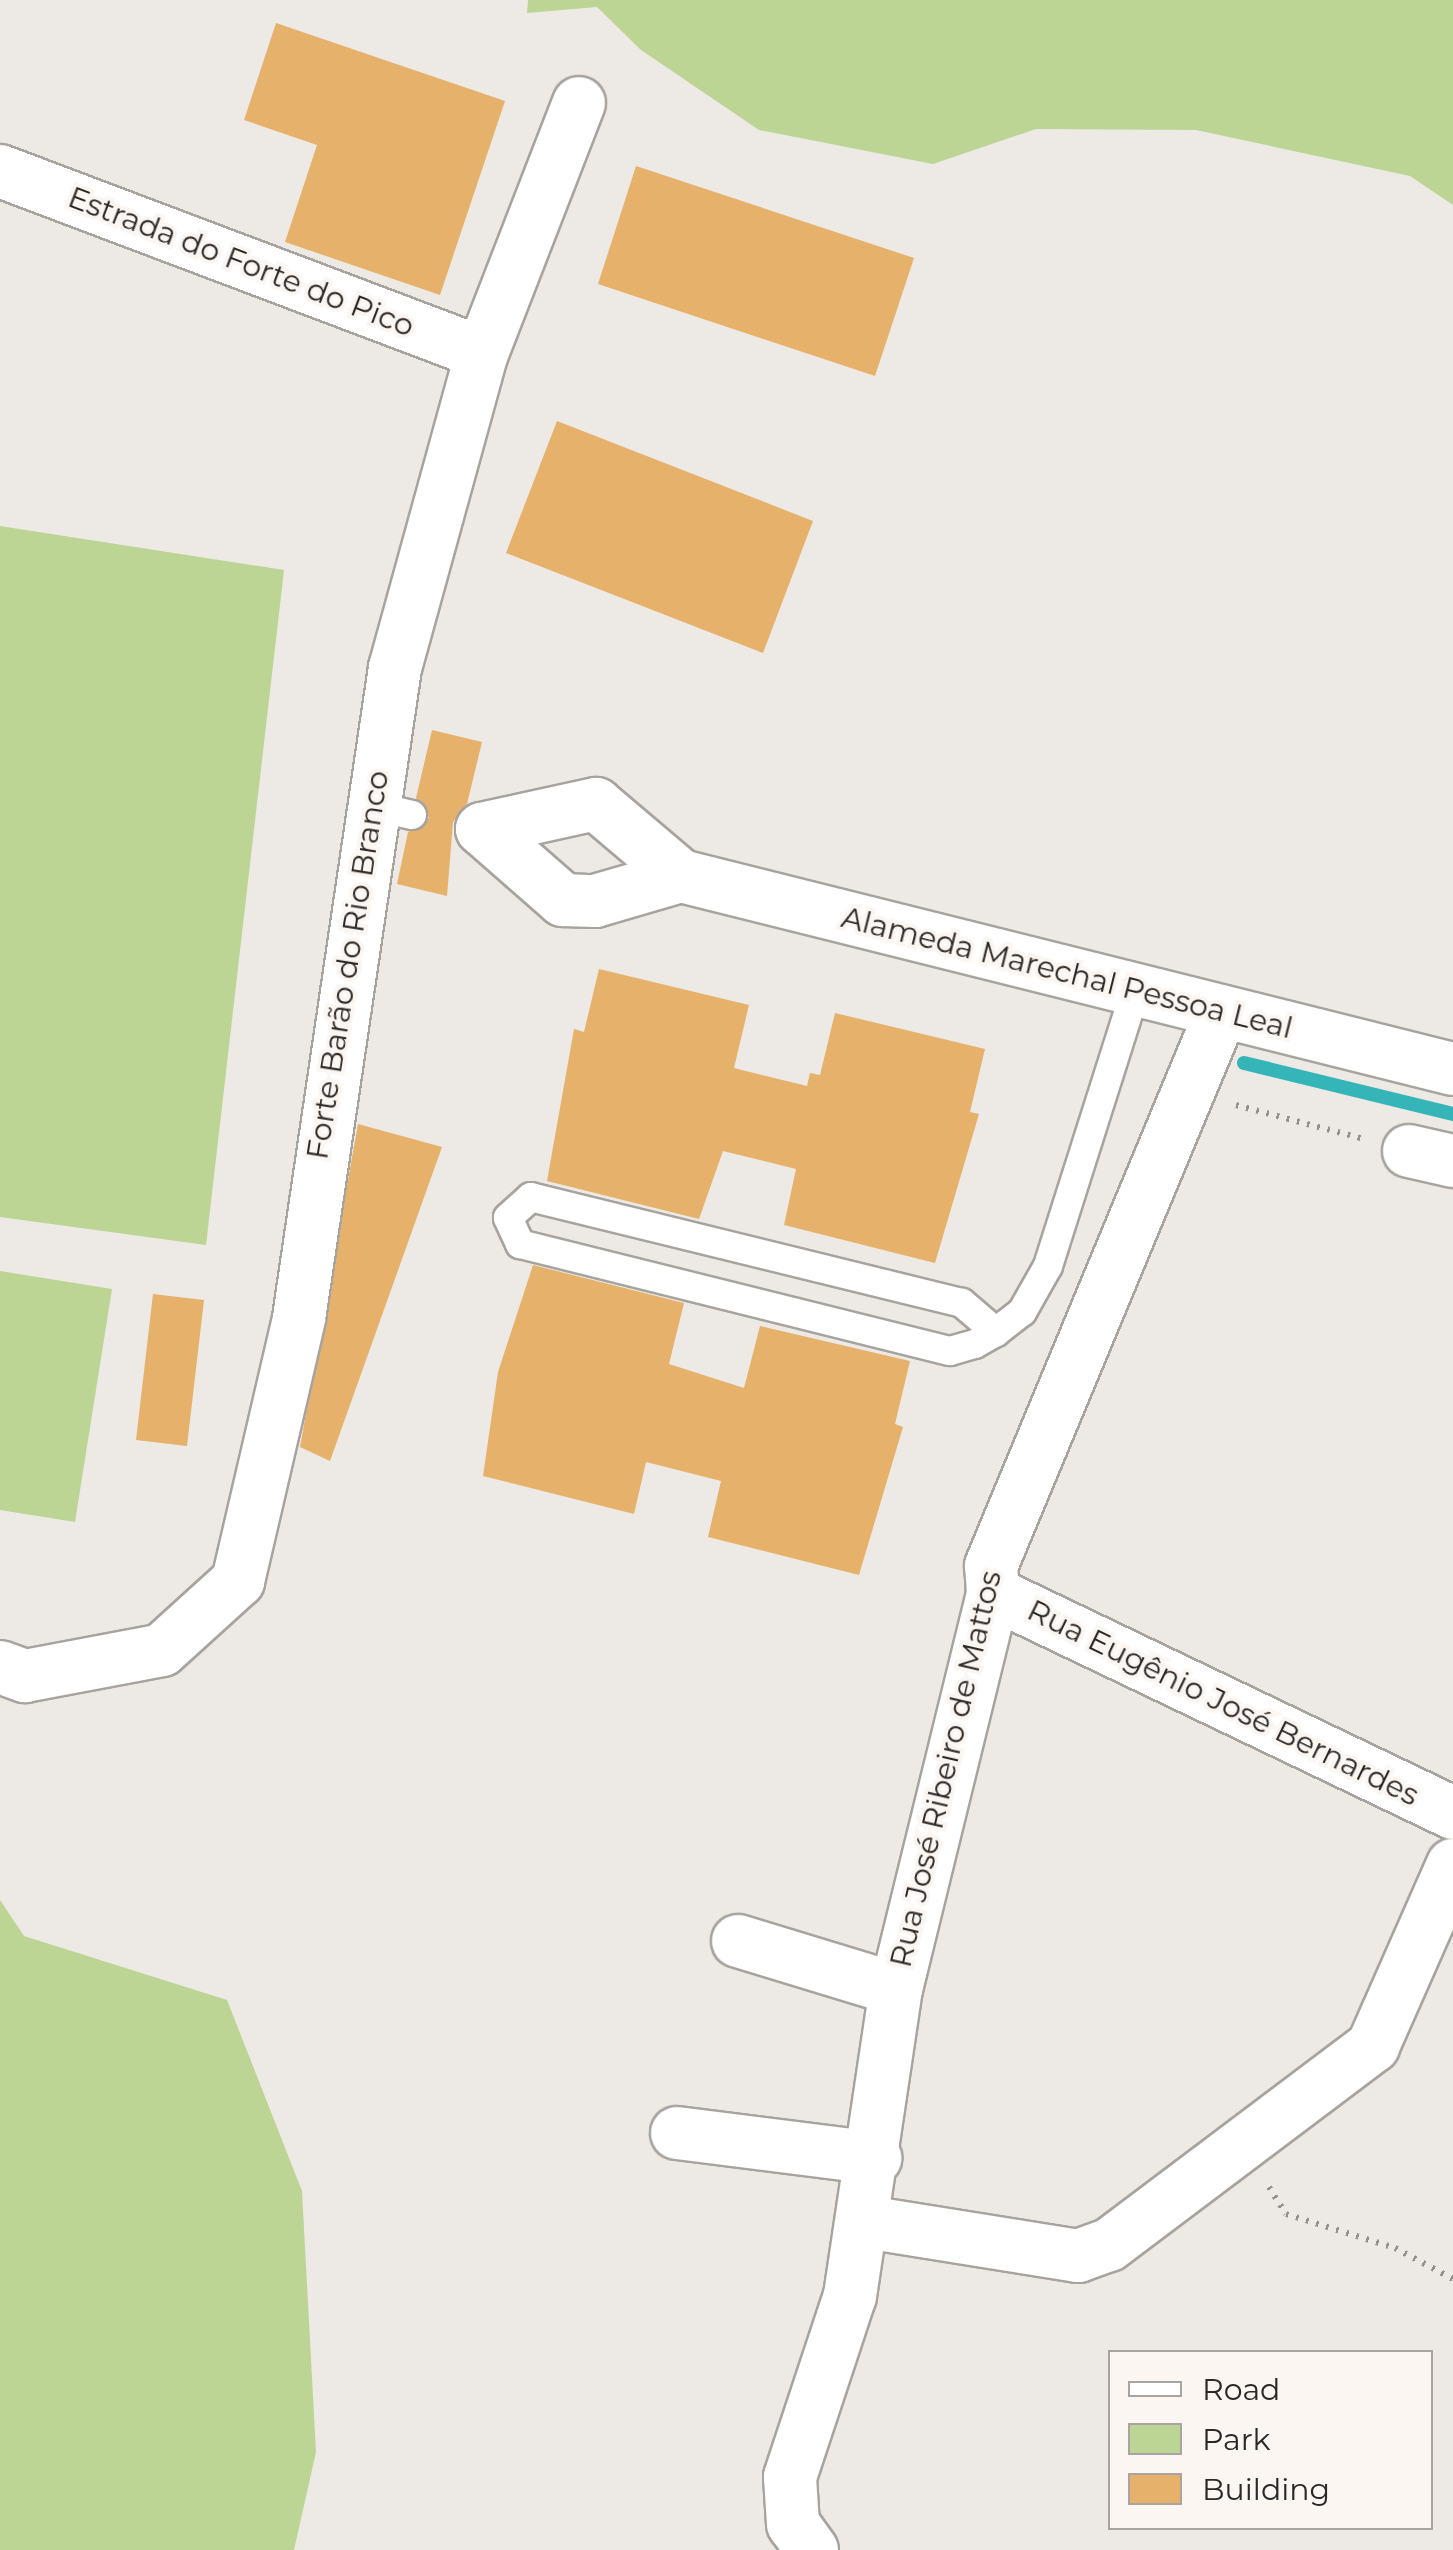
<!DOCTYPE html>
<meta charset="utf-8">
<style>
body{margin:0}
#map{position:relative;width:1453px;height:2550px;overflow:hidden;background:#ede9e5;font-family:Montserrat,sans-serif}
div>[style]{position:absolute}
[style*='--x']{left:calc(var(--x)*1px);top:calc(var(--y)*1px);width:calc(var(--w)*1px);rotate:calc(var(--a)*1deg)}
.green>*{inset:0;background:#bcd595}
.stream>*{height:14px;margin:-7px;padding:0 7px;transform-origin:7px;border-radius:7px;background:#35b5b8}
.building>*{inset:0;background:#e6b16b}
.path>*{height:6px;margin-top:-3px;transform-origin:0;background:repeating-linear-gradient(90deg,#93908e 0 2.5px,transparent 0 10.5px)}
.roads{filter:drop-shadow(2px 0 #a7a39f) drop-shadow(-2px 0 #a7a39f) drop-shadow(0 2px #a7a39f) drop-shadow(0 -2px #a7a39f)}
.lane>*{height:28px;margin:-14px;padding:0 14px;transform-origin:14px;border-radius:14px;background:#fff}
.street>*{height:52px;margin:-26px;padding:0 26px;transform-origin:26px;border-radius:26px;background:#fff}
span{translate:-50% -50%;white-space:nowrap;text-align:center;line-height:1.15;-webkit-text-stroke:8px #fbf6f2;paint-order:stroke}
.street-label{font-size:30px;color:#2b2928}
.legend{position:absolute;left:1108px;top:2350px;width:325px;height:180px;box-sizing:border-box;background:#fbf6f2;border:2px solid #a8a4a1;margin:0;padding:12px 18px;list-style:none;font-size:30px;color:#2b2928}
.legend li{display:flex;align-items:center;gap:20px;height:50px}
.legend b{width:50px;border:2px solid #a8a4a1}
</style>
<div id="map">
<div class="green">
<div style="clip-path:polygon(528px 0,1453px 0,1453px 205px,1410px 176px,1196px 130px,1036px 129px,933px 164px,759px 130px,641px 50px,597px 7px,527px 13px)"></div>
<div style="clip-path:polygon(0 526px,284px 570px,206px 1245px,0 1217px)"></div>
<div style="clip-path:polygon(0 1271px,112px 1289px,75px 1522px,0 1510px)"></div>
<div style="clip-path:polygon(0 1900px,24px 1936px,227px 2000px,302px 2191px,316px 2452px,294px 2550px,0 2550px)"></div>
</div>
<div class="stream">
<div style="--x:1244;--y:1063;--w:215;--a:13.7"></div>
</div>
<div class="building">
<div style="clip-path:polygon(276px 23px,505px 101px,440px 295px,285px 242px,317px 145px,244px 120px)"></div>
<div style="clip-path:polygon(636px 166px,914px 258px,875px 376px,598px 284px)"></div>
<div style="clip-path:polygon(557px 421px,813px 521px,763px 653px,506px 553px)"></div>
<div style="clip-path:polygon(432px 730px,482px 742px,467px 804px,453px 822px,447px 896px,397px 884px,408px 832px,429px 818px,416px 798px)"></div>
<div style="clip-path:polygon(599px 969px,749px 1005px,734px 1068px,807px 1086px,810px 1073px,820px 1075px,835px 1013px,985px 1049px,970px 1112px,979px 1114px,935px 1263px,784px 1225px,796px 1169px,723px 1151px,699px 1219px,547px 1181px,574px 1029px,584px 1032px)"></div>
<div style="clip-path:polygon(358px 1124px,442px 1147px,330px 1461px,300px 1447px)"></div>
<div style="clip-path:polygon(533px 1265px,684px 1303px,669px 1364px,744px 1388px,760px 1326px,910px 1361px,895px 1424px,903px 1427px,859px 1575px,708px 1537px,721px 1481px,646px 1462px,634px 1514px,483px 1476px,498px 1372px)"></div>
<div style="clip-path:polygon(153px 1294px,204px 1300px,187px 1446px,136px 1440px)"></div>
</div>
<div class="path">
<div style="--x:1236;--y:1105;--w:132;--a:14.9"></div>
<div style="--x:1269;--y:2187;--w:32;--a:58"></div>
<div style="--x:1286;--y:2214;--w:114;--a:17.3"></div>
<div style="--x:1395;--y:2248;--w:66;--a:28.1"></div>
</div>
<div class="roads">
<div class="lane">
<div style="--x:372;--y:806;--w:41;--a:12.7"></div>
<div style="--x:996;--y:1332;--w:45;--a:-139.5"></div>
<div style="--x:962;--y:1303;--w:444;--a:-166.2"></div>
<div style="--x:531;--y:1197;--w:31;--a:138"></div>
<div style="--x:508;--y:1218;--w:29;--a:65"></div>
<div style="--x:520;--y:1244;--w:443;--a:14"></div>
<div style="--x:950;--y:1351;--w:26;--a:-16"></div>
<div style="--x:975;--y:1344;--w:24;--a:-30"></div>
<div style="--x:996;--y:1332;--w:33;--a:-38"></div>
<div style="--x:1022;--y:1312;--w:53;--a:-60.5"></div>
<div style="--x:1048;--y:1266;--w:287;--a:-72.4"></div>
</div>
<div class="street">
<div style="--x:0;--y:171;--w:515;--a:20.69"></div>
<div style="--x:482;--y:829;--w:117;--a:-12.4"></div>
<div style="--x:596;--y:804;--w:111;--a:40.3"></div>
<div style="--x:681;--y:876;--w:796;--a:14.04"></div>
<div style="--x:482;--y:829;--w:108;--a:41.2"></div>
<div style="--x:563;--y:900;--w:32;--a:2"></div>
<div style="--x:595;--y:901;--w:90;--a:-16.2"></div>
<div style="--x:1409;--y:1151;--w:45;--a:12.8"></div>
<div style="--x:993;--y:1593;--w:510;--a:25.56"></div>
<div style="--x:0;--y:1667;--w:27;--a:20"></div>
<div style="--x:25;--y:1676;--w:139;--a:-10.7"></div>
<div style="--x:162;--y:1650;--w:103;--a:-42.2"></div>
<div style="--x:238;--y:1581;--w:270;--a:-76.9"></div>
<div style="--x:299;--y:1318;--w:657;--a:-81.6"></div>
<div style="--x:395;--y:668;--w:327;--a:-74.6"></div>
<div style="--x:482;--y:353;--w:268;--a:-68.8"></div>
<div style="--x:738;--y:1941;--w:165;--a:16.9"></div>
<div style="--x:677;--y:2133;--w:200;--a:7.2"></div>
<div style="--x:866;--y:2222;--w:215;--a:9.1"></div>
<div style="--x:1078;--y:2256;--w:33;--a:-20"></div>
<div style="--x:1109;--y:2245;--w:331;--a:-37"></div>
<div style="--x:1373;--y:2046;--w:198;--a:-66.2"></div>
<div style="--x:812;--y:2550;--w:32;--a:-126"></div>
<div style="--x:793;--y:2524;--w:47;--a:-93.7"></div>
<div style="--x:790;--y:2477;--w:191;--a:-71.7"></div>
<div style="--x:850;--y:2296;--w:310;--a:-81.5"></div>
<div style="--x:896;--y:1989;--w:408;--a:-76.2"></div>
<div style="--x:993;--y:1593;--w:27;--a:-94"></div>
<div style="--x:991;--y:1566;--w:599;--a:-67.42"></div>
</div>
</div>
<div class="street-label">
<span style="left:241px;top:262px;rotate:21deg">Estrada do Forte do Pico</span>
<span style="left:348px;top:965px;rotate:-81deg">Forte Barão do Rio Branco</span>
<span style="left:1067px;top:973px;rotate:14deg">Alameda Marechal Pessoa Leal</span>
<span style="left:1223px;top:1703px;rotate:26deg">Rua Eugênio José Bernardes</span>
<span style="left:946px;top:1769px;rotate:-77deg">Rua José Ribeiro de Mattos</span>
</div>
<ul class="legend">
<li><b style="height:12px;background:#fff"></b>Road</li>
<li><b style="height:28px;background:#bcd595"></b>Park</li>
<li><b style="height:28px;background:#e6b16b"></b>Building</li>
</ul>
</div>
